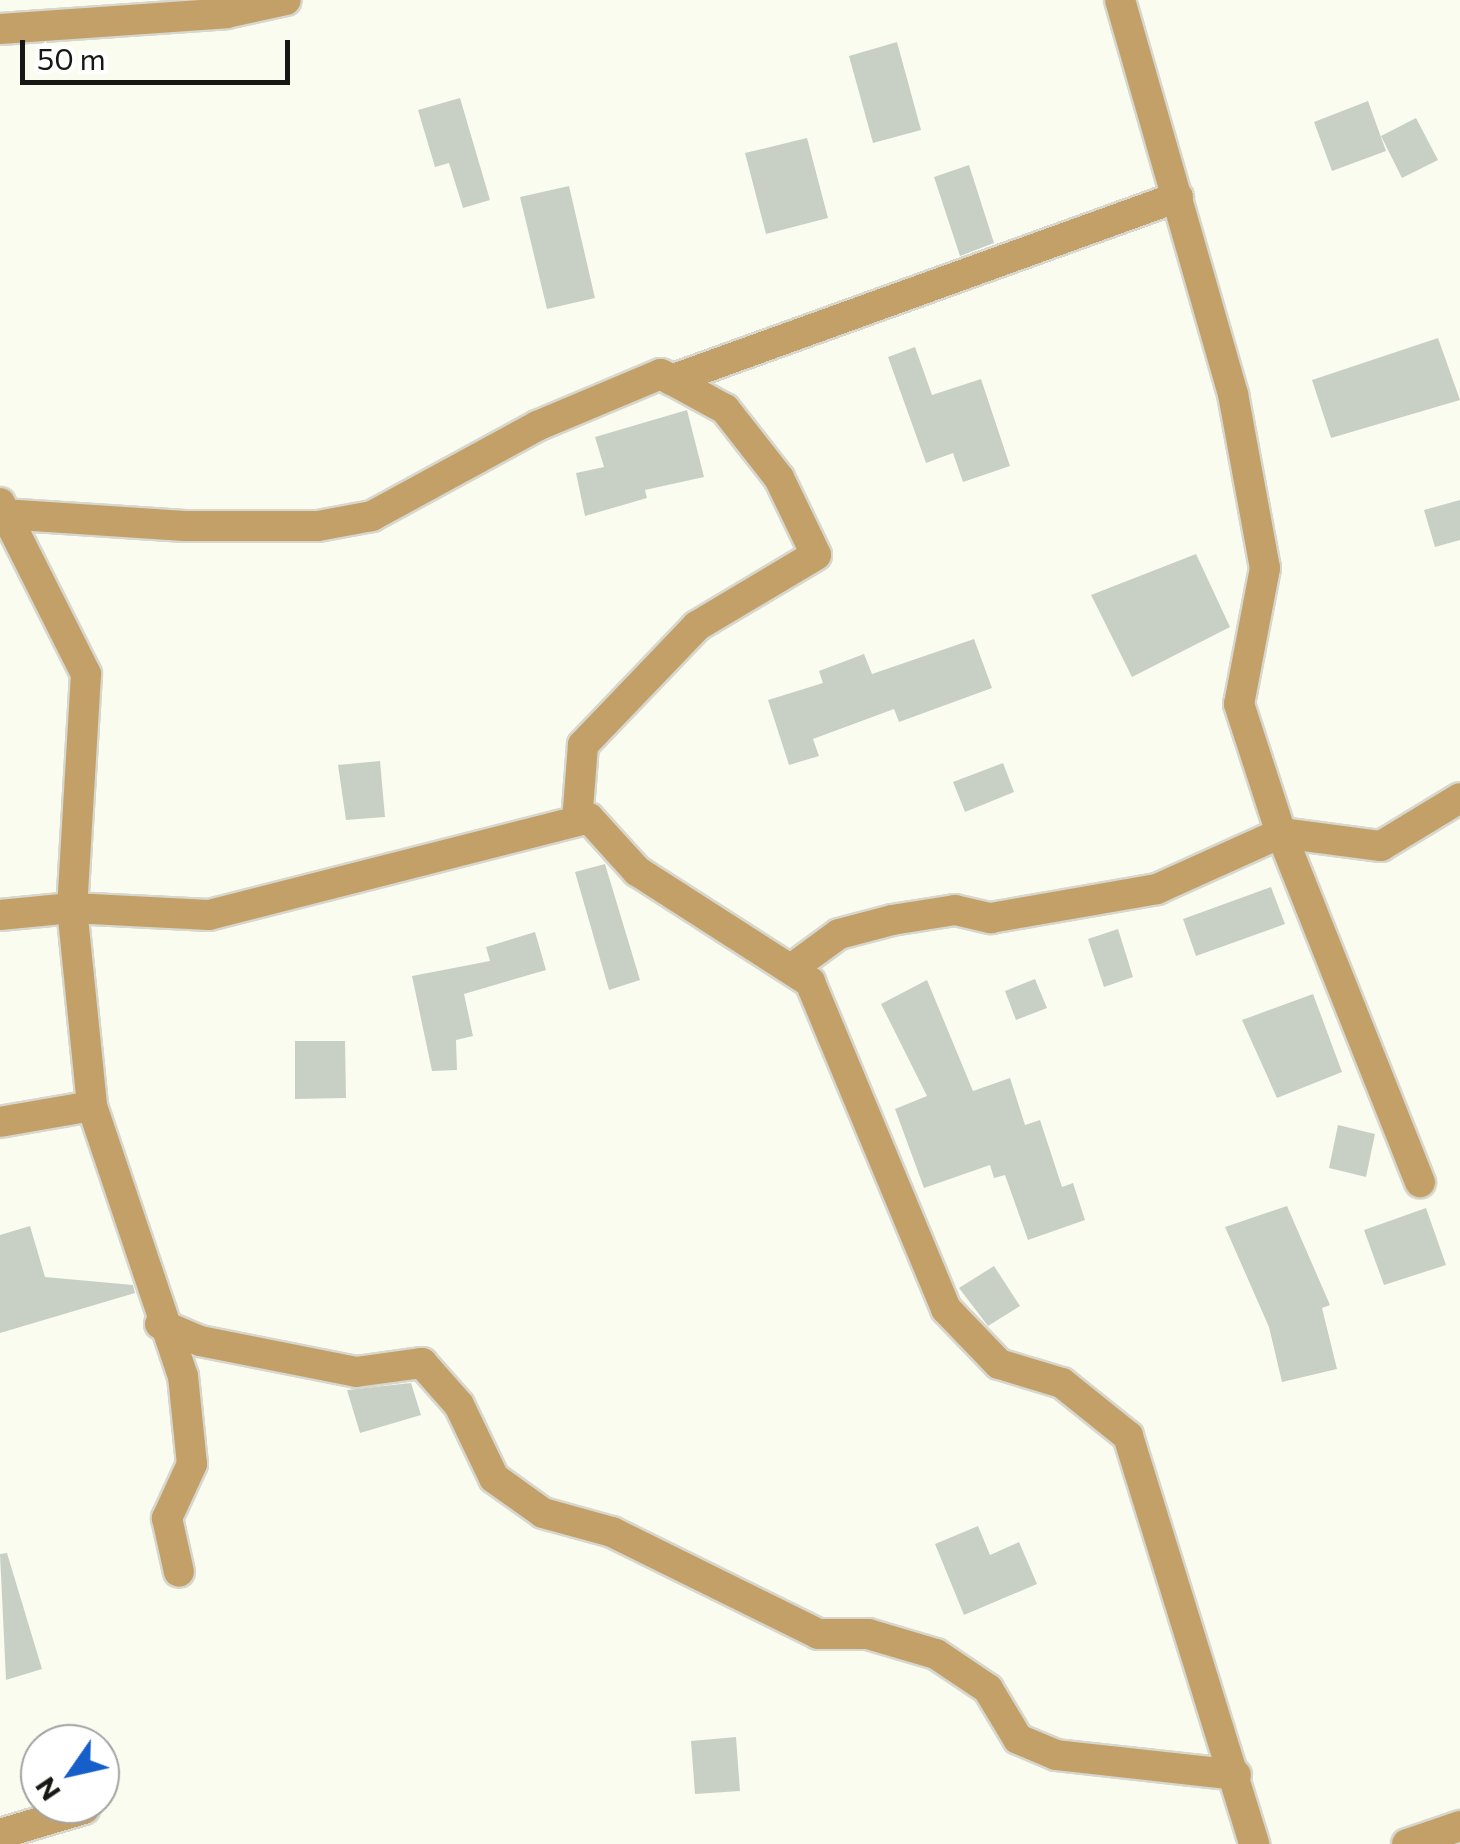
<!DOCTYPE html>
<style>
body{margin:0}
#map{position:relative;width:1460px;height:1844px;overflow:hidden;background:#fbfcf0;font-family:Commissioner,sans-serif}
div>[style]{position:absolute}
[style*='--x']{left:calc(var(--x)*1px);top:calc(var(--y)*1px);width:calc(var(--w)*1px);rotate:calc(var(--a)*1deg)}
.building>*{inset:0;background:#c8d0c6}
.roads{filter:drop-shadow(2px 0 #d7d7cd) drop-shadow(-2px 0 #d7d7cd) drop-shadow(0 2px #d7d7cd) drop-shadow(0 -2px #d7d7cd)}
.minor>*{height:30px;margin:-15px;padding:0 15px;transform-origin:15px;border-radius:15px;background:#c3a068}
span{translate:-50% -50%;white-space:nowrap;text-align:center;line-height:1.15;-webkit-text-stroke:8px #fff;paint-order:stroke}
.north{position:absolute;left:20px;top:1724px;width:100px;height:100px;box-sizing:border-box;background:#fff;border:2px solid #a2a2a1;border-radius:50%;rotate:236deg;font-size:28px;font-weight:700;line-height:40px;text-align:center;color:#171713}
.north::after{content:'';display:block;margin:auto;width:35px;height:45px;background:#165ec9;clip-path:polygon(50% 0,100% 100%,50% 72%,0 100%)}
.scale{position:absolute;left:20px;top:40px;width:270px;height:45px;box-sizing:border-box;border:5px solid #171713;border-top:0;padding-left:12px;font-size:30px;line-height:35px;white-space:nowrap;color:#171713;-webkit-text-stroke:8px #fff;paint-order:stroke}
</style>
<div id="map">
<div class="building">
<div style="clip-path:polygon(897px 42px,921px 130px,873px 143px,849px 56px)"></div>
<div style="clip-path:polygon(460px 98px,490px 200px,463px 208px,449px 163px,435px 167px,418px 110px)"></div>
<div style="clip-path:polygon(1368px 101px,1386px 151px,1332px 171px,1314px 122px)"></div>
<div style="clip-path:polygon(1416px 118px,1438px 160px,1402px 178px,1381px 136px)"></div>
<div style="clip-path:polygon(807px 138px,828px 218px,766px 234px,745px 153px)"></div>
<div style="clip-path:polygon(969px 165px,994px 243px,960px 256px,934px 177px)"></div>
<div style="clip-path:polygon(569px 186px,595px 298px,547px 309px,520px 197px)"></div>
<div style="clip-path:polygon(1438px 338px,1460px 400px,1331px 438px,1312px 380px)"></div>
<div style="clip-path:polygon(915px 347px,932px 395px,981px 379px,1010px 466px,963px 482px,953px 453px,926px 463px,888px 357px)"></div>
<div style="clip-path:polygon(687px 410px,704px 477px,645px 490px,647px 498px,585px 516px,576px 473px,604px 467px,595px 437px)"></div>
<div style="clip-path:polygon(1460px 500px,1460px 540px,1435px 547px,1424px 510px)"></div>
<div style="clip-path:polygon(1196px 554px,1230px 627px,1132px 677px,1091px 595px)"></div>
<div style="clip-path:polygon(974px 639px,992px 688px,899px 722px,894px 709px,813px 739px,819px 756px,789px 765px,768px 700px,823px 683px,819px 671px,864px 654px,872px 674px)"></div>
<div style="clip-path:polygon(380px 761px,385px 817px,346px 820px,338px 765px)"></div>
<div style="clip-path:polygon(1003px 763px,1014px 792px,965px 812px,953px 782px)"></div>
<div style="clip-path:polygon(605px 864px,640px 980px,609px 990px,575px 872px)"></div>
<div style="clip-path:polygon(1271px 887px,1285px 924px,1196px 956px,1183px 919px)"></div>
<div style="clip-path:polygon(1118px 929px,1133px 977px,1104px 987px,1088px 939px)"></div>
<div style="clip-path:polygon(535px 932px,546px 970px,464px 994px,473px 1036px,456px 1040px,457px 1070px,432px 1071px,412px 976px,490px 961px,486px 947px)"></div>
<div style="clip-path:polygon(1035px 979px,1047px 1008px,1016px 1020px,1005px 991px)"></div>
<div style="clip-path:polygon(927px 980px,973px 1091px,1010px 1078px,1025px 1125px,1040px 1120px,1062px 1187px,1073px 1183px,1085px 1220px,1028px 1240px,1005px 1175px,994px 1178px,990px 1165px,924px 1188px,895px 1109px,927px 1096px,881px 1004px)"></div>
<div style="clip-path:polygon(1313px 994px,1342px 1072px,1277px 1098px,1242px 1020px)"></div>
<div style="clip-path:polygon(295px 1041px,345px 1041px,346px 1098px,295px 1099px)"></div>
<div style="clip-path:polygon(1338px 1125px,1375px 1134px,1366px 1177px,1329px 1168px)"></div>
<div style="clip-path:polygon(1287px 1206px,1330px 1305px,1322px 1308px,1337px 1369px,1282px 1382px,1269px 1327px,1225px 1227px)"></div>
<div style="clip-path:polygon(1426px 1208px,1446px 1265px,1384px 1285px,1364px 1230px)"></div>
<div style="clip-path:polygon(30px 1226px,45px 1277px,133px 1285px,135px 1293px,0 1333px,0 1235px)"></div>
<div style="clip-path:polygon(994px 1266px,1020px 1306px,988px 1326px,959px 1288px)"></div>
<div style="clip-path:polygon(411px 1383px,421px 1415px,360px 1433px,347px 1390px)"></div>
<div style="clip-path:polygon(978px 1526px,990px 1555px,1019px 1542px,1037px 1584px,964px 1615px,935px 1544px)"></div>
<div style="clip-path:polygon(7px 1553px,42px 1669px,6px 1680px,0 1554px)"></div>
<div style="clip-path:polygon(736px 1737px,740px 1791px,695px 1794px,691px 1741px)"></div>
</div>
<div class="roads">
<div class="minor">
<div style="--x:1120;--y:0;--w:410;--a:74"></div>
<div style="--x:1233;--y:394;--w:177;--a:79.6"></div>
<div style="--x:1265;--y:568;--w:138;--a:100.8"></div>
<div style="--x:1239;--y:704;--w:136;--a:72"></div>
<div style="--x:1281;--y:833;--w:101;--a:7.4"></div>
<div style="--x:1381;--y:846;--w:92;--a:-31.3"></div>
<div style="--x:0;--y:29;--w:227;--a:-4"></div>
<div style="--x:226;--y:13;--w:61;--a:-12.2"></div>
<div style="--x:671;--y:380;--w:539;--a:-19.85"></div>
<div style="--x:0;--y:503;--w:191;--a:63.3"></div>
<div style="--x:86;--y:674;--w:234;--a:93.4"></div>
<div style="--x:72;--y:908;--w:199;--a:84.2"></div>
<div style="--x:92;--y:1106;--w:285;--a:71.4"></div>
<div style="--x:183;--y:1376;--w:88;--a:84.2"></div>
<div style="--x:192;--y:1464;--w:60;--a:114.8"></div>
<div style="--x:167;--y:1518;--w:55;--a:77.5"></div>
<div style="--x:3;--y:514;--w:182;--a:3.8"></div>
<div style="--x:185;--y:526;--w:133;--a:0"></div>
<div style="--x:318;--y:526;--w:55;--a:-10.5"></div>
<div style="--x:372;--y:516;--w:188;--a:-28.6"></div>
<div style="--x:537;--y:426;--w:134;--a:-22.8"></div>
<div style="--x:661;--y:374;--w:73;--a:28.7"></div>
<div style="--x:725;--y:409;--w:88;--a:52"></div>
<div style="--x:779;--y:478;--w:85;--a:64.3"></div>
<div style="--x:816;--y:555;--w:139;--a:149.2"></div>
<div style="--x:697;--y:626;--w:165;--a:133.8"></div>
<div style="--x:583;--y:745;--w:76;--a:94.5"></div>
<div style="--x:0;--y:915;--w:72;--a:-5.6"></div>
<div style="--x:72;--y:908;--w:137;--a:2.9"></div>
<div style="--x:209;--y:915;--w:392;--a:-14.3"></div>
<div style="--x:589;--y:818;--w:72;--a:47.8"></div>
<div style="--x:637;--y:871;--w:206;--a:32.7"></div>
<div style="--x:810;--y:982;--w:354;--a:67.4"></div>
<div style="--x:946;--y:1309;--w:76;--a:46.1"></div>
<div style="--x:999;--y:1364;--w:66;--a:16.8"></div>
<div style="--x:1062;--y:1383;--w:85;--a:38.8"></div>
<div style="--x:1128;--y:1436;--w:427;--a:72.8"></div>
<div style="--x:791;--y:969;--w:59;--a:-36.1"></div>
<div style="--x:839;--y:934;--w:55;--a:-14.8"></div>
<div style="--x:892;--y:920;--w:64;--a:-9"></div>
<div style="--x:955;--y:910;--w:37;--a:13"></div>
<div style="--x:991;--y:918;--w:169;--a:-9.9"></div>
<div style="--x:1157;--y:889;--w:136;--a:-24.3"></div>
<div style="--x:1281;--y:833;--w:376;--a:68.3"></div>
<div style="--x:0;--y:1122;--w:93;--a:-9.9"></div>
<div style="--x:160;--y:1324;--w:43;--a:23"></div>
<div style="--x:200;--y:1341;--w:159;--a:11.2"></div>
<div style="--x:356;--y:1372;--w:67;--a:-7.8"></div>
<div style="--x:422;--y:1363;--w:56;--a:48.6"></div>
<div style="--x:459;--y:1405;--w:81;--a:64.4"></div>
<div style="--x:494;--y:1478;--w:60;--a:35.5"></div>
<div style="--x:543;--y:1513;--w:72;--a:15.4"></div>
<div style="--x:612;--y:1532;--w:230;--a:26.3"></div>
<div style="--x:818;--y:1634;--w:50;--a:0"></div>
<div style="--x:868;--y:1634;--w:71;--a:16.4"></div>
<div style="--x:936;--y:1654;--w:63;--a:33.9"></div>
<div style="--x:988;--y:1689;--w:58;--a:59"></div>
<div style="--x:1018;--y:1739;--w:41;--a:22.8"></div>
<div style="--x:1056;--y:1755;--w:181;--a:6.3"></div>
<div style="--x:0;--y:1834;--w:88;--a:-16.6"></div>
<div style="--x:1407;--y:1844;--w:56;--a:-18.8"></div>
</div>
</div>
<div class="north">N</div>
<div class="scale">50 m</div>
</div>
